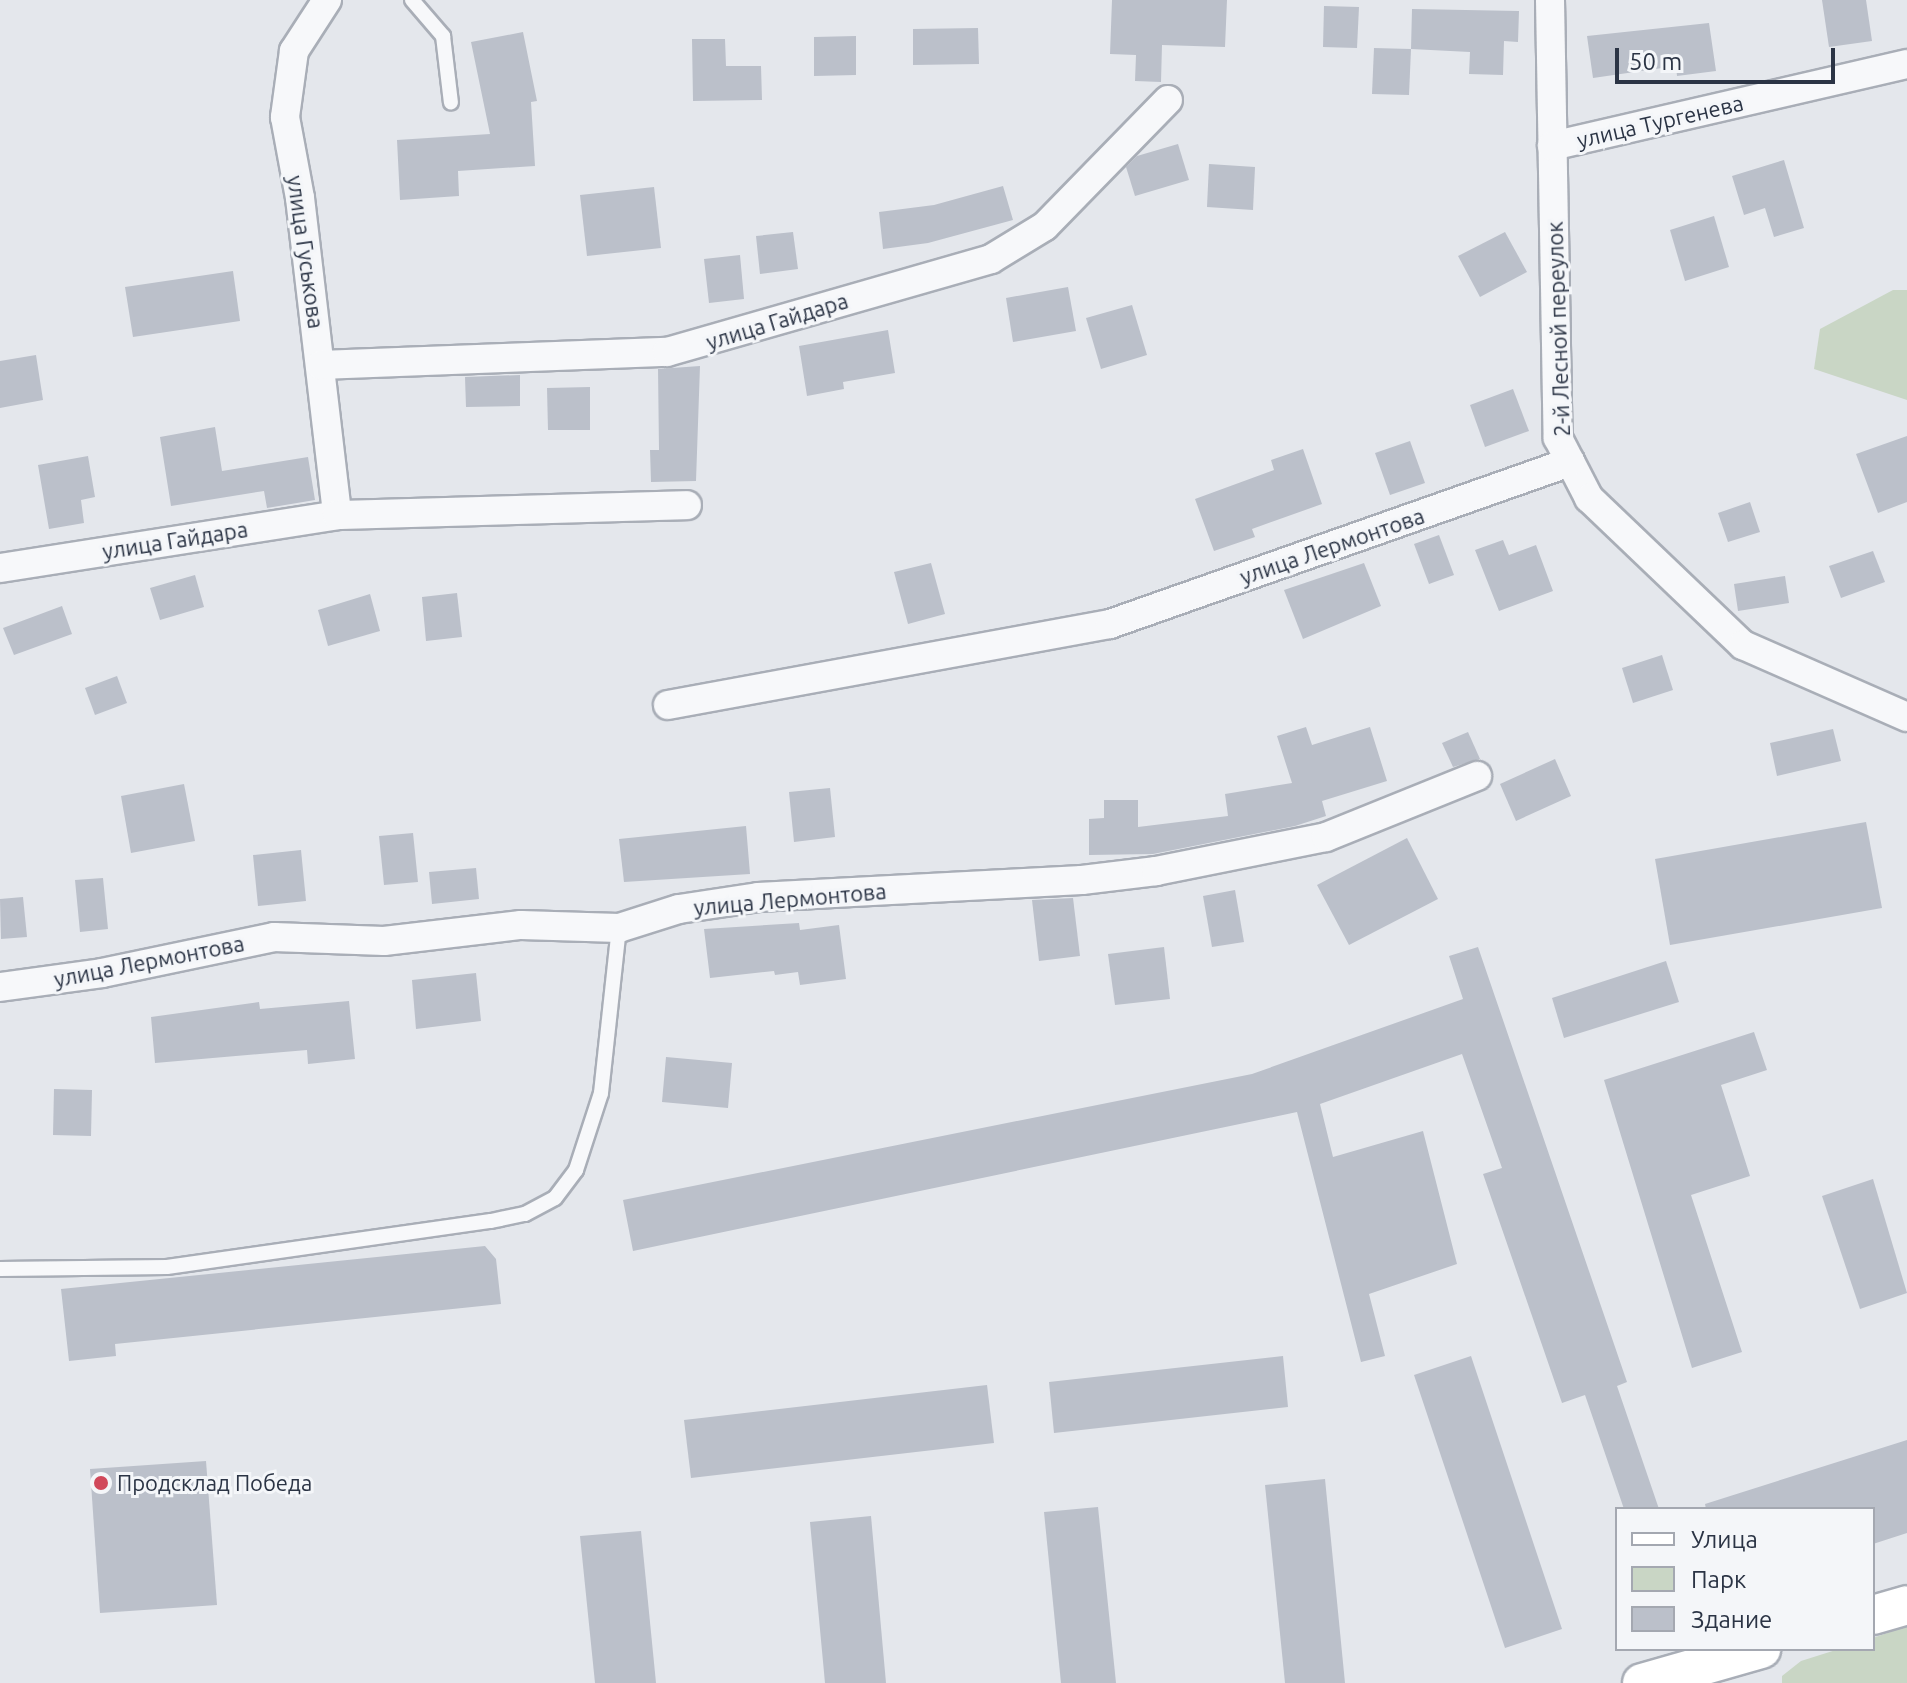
<!DOCTYPE html>
<meta charset="utf-8">
<style>
body{margin:0}
#map{position:relative;width:1907px;height:1683px;overflow:hidden;background:#e4e7ec;font-family:Ubuntu,sans-serif}
div>[style]{position:absolute}
[style*='--x']{left:calc(var(--x)*1px);top:calc(var(--y)*1px);width:calc(var(--w)*1px);rotate:calc(var(--a)*1deg)}
.green>*{inset:0;background:#c9d6c5}
.building>*{inset:0;background:#bbc0ca}
.roads{filter:drop-shadow(2px 0 #a9aeb7) drop-shadow(-2px 0 #a9aeb7) drop-shadow(0 2px #a9aeb7) drop-shadow(0 -2px #a9aeb7)}
.lane>*{height:14px;margin:-7px;padding:0 7px;transform-origin:7px;border-radius:7px;background:#f7f8fa}
.street>*{height:28px;margin:-14px;padding:0 14px;transform-origin:14px;border-radius:14px;background:#f7f8fa}
.secondary>*{height:38px;margin:-19px;padding:0 19px;transform-origin:19px;border-radius:19px;background:#fff}
.dots>*{width:22px;height:22px;translate:-50% -50%;box-sizing:border-box;border:4px solid #f4f6f9;border-radius:50%}
span{translate:-50% -50%;white-space:nowrap;text-align:center;line-height:1.15;-webkit-text-stroke:6px #f4f6f9;paint-order:stroke}
.street-label{font-size:22px;color:#2b3445}
.poi-label{font-size:22px;color:#2b3445}
.left{translate:0 -50%;text-align:left}
.legend{position:absolute;left:1615px;top:1507px;width:260px;height:144px;box-sizing:border-box;background:#f4f6f9;border:2px solid #a4a8b1;margin:0;padding:10px 14px;list-style:none;font-size:24px;color:#2b3445}
.legend li{display:flex;align-items:center;gap:16px;height:40px}
.legend b{width:40px;border:2px solid #a4a8b1}
.scale{position:absolute;left:1615px;top:48px;width:220px;height:36px;box-sizing:border-box;border:4px solid #2b3445;border-top:0;padding-left:10px;font-size:24px;line-height:28px;white-space:nowrap;color:#2b3445;-webkit-text-stroke:6px #f4f6f9;paint-order:stroke}
</style>
<div id="map">
<div class="green">
<div style="clip-path:polygon(1893px 290px,1907px 290px,1907px 400px,1814px 369px,1820px 329px)"></div>
<div style="clip-path:polygon(1907px 1626px,1907px 1683px,1782px 1683px,1782px 1676px,1801px 1661px,1839px 1649px,1873px 1649px,1873px 1638px)"></div>
</div>
<div class="building">
<div style="clip-path:polygon(1112px 0,1227px 0,1225px 47px,1162px 45px,1161px 82px,1135px 81px,1136px 55px,1110px 54px)"></div>
<div style="clip-path:polygon(1822px 0,1866px 0,1872px 41px,1829px 47px)"></div>
<div style="clip-path:polygon(1324px 6px,1359px 7px,1357px 48px,1323px 47px)"></div>
<div style="clip-path:polygon(1412px 9px,1519px 11px,1518px 42px,1504px 41px,1503px 75px,1469px 74px,1470px 52px,1411px 49px)"></div>
<div style="clip-path:polygon(1709px 23px,1716px 71px,1677px 76px,1676px 66px,1593px 78px,1587px 36px)"></div>
<div style="clip-path:polygon(978px 28px,979px 64px,913px 65px,913px 29px)"></div>
<div style="clip-path:polygon(523px 32px,537px 101px,531px 102px,535px 166px,458px 171px,459px 196px,400px 200px,397px 140px,490px 134px,471px 42px)"></div>
<div style="clip-path:polygon(856px 36px,856px 75px,814px 76px,814px 37px)"></div>
<div style="clip-path:polygon(692px 39px,725px 39px,726px 66px,761px 66px,762px 100px,693px 101px)"></div>
<div style="clip-path:polygon(1374px 48px,1411px 49px,1409px 95px,1372px 94px)"></div>
<div style="clip-path:polygon(1178px 144px,1189px 180px,1135px 196px,1126px 167px,1137px 156px)"></div>
<div style="clip-path:polygon(1784px 160px,1804px 228px,1774px 237px,1765px 208px,1744px 215px,1732px 176px)"></div>
<div style="clip-path:polygon(1209px 164px,1255px 167px,1253px 210px,1207px 207px)"></div>
<div style="clip-path:polygon(1003px 186px,1013px 220px,928px 243px,883px 249px,879px 212px,934px 205px)"></div>
<div style="clip-path:polygon(654px 187px,661px 248px,587px 256px,580px 195px)"></div>
<div style="clip-path:polygon(1714px 216px,1729px 267px,1685px 281px,1670px 230px)"></div>
<div style="clip-path:polygon(793px 232px,798px 269px,760px 274px,756px 236px)"></div>
<div style="clip-path:polygon(1505px 232px,1527px 272px,1480px 297px,1458px 256px)"></div>
<div style="clip-path:polygon(740px 255px,744px 299px,709px 303px,704px 259px)"></div>
<div style="clip-path:polygon(233px 271px,240px 321px,133px 337px,125px 287px)"></div>
<div style="clip-path:polygon(1068px 287px,1076px 331px,1013px 342px,1006px 298px)"></div>
<div style="clip-path:polygon(1132px 305px,1147px 355px,1101px 369px,1086px 318px)"></div>
<div style="clip-path:polygon(888px 330px,895px 373px,843px 382px,844px 389px,807px 396px,799px 346px)"></div>
<div style="clip-path:polygon(36px 355px,43px 400px,0 408px,0 361px)"></div>
<div style="clip-path:polygon(700px 366px,696px 481px,651px 482px,650px 450px,659px 450px,658px 369px)"></div>
<div style="clip-path:polygon(520px 375px,520px 406px,466px 407px,465px 377px)"></div>
<div style="clip-path:polygon(590px 387px,590px 430px,548px 430px,547px 388px)"></div>
<div style="clip-path:polygon(1513px 389px,1529px 431px,1485px 447px,1470px 405px)"></div>
<div style="clip-path:polygon(215px 427px,222px 471px,308px 457px,315px 500px,267px 508px,264px 491px,171px 506px,160px 437px)"></div>
<div style="clip-path:polygon(1907px 436px,1907px 502px,1878px 513px,1856px 454px)"></div>
<div style="clip-path:polygon(1410px 441px,1425px 483px,1390px 495px,1375px 453px)"></div>
<div style="clip-path:polygon(1303px 449px,1322px 504px,1252px 529px,1255px 537px,1214px 551px,1195px 499px,1274px 470px,1271px 460px)"></div>
<div style="clip-path:polygon(88px 456px,95px 497px,81px 500px,84px 523px,49px 529px,38px 465px)"></div>
<div style="clip-path:polygon(1750px 502px,1760px 532px,1728px 542px,1718px 513px)"></div>
<div style="clip-path:polygon(1439px 535px,1454px 575px,1429px 584px,1414px 544px)"></div>
<div style="clip-path:polygon(1503px 540px,1509px 555px,1536px 545px,1553px 591px,1499px 611px,1475px 550px)"></div>
<div style="clip-path:polygon(1873px 551px,1885px 582px,1841px 598px,1829px 566px)"></div>
<div style="clip-path:polygon(931px 563px,945px 614px,908px 624px,894px 572px)"></div>
<div style="clip-path:polygon(1364px 563px,1381px 606px,1303px 639px,1284px 590px)"></div>
<div style="clip-path:polygon(195px 575px,204px 607px,160px 620px,150px 588px)"></div>
<div style="clip-path:polygon(1785px 576px,1789px 603px,1738px 611px,1734px 584px)"></div>
<div style="clip-path:polygon(457px 593px,462px 637px,426px 641px,422px 597px)"></div>
<div style="clip-path:polygon(370px 594px,380px 631px,328px 646px,318px 610px)"></div>
<div style="clip-path:polygon(62px 606px,72px 634px,14px 655px,3px 628px)"></div>
<div style="clip-path:polygon(1662px 655px,1673px 690px,1633px 703px,1622px 668px)"></div>
<div style="clip-path:polygon(117px 676px,127px 703px,95px 715px,85px 688px)"></div>
<div style="clip-path:polygon(1306px 727px,1312px 745px,1370px 727px,1387px 781px,1322px 801px,1326px 816px,1295px 826px,1153px 854px,1089px 855px,1089px 819px,1104px 818px,1104px 800px,1138px 800px,1138px 827px,1228px 816px,1225px 794px,1292px 783px,1277px 736px)"></div>
<div style="clip-path:polygon(1833px 729px,1841px 761px,1777px 776px,1770px 743px)"></div>
<div style="clip-path:polygon(1468px 732px,1480px 759px,1453px 767px,1442px 743px)"></div>
<div style="clip-path:polygon(1555px 759px,1571px 796px,1516px 821px,1500px 784px)"></div>
<div style="clip-path:polygon(184px 784px,195px 841px,131px 853px,121px 796px)"></div>
<div style="clip-path:polygon(830px 788px,835px 837px,794px 842px,789px 792px)"></div>
<div style="clip-path:polygon(1866px 822px,1882px 908px,1670px 945px,1655px 859px)"></div>
<div style="clip-path:polygon(746px 826px,750px 874px,624px 882px,619px 839px)"></div>
<div style="clip-path:polygon(413px 833px,418px 882px,384px 885px,379px 836px)"></div>
<div style="clip-path:polygon(1407px 838px,1438px 899px,1349px 945px,1317px 885px)"></div>
<div style="clip-path:polygon(301px 850px,306px 901px,258px 906px,253px 855px)"></div>
<div style="clip-path:polygon(476px 868px,479px 899px,432px 904px,429px 872px)"></div>
<div style="clip-path:polygon(103px 878px,108px 929px,80px 932px,75px 880px)"></div>
<div style="clip-path:polygon(1235px 890px,1244px 942px,1212px 947px,1203px 896px)"></div>
<div style="clip-path:polygon(23px 897px,27px 937px,1px 939px,0 899px)"></div>
<div style="clip-path:polygon(1073px 898px,1080px 956px,1039px 961px,1032px 900px)"></div>
<div style="clip-path:polygon(799px 923px,800px 930px,839px 925px,846px 979px,800px 985px,798px 972px,775px 975px,774px 971px,710px 978px,704px 929px)"></div>
<div style="clip-path:polygon(1164px 947px,1170px 999px,1115px 1005px,1108px 954px)"></div>
<div style="clip-path:polygon(1478px 947px,1627px 1382px,1617px 1386px,1659px 1509px,1624px 1509px,1585px 1395px,1562px 1403px,1483px 1174px,1502px 1168px,1462px 1054px,1320px 1104px,1333px 1157px,1423px 1131px,1457px 1264px,1369px 1294px,1385px 1356px,1361px 1362px,1297px 1112px,633px 1251px,623px 1200px,1252px 1074px,1463px 999px,1449px 956px)"></div>
<div style="clip-path:polygon(1666px 961px,1679px 1002px,1564px 1038px,1552px 998px)"></div>
<div style="clip-path:polygon(476px 973px,481px 1021px,416px 1029px,412px 980px)"></div>
<div style="clip-path:polygon(349px 1001px,355px 1059px,308px 1064px,307px 1050px,155px 1063px,151px 1017px,259px 1002px,260px 1009px)"></div>
<div style="clip-path:polygon(1754px 1032px,1767px 1070px,1721px 1085px,1750px 1176px,1691px 1195px,1742px 1352px,1692px 1368px,1604px 1080px)"></div>
<div style="clip-path:polygon(666px 1057px,732px 1063px,728px 1108px,662px 1102px)"></div>
<div style="clip-path:polygon(54px 1089px,92px 1090px,91px 1136px,53px 1135px)"></div>
<div style="clip-path:polygon(1873px 1179px,1907px 1293px,1860px 1309px,1822px 1196px)"></div>
<div style="clip-path:polygon(485px 1246px,496px 1259px,501px 1304px,115px 1344px,116px 1356px,69px 1361px,61px 1289px)"></div>
<div style="clip-path:polygon(1283px 1356px,1288px 1407px,1054px 1433px,1049px 1382px)"></div>
<div style="clip-path:polygon(1471px 1356px,1562px 1629px,1505px 1648px,1414px 1375px)"></div>
<div style="clip-path:polygon(987px 1385px,994px 1443px,691px 1478px,684px 1420px)"></div>
<div style="clip-path:polygon(1907px 1440px,1907px 1533px,1873px 1544px,1873px 1509px,1706px 1509px,1705px 1504px)"></div>
<div style="clip-path:polygon(206px 1461px,217px 1605px,100px 1613px,90px 1469px)"></div>
<div style="clip-path:polygon(1325px 1479px,1345px 1683px,1285px 1683px,1265px 1485px)"></div>
<div style="clip-path:polygon(1098px 1507px,1116px 1683px,1061px 1683px,1044px 1512px)"></div>
<div style="clip-path:polygon(871px 1516px,886px 1683px,825px 1683px,810px 1522px)"></div>
<div style="clip-path:polygon(641px 1531px,656px 1683px,595px 1683px,580px 1536px)"></div>
</div>
<div class="roads">
<div class="lane">
<div style="--x:412;--y:0;--w:48;--a:49.3"></div>
<div style="--x:443;--y:36;--w:67;--a:83.2"></div>
<div style="--x:0;--y:1269;--w:167;--a:-0.7"></div>
<div style="--x:167;--y:1267;--w:327;--a:-8.1"></div>
<div style="--x:491;--y:1221;--w:35;--a:-12"></div>
<div style="--x:525;--y:1214;--w:34;--a:-28"></div>
<div style="--x:555;--y:1198;--w:35;--a:-53"></div>
<div style="--x:576;--y:1170;--w:81;--a:-72"></div>
<div style="--x:601;--y:1093;--w:166;--a:-83.8"></div>
</div>
<div class="street">
<div style="--x:327;--y:0;--w:61;--a:122.9"></div>
<div style="--x:294;--y:51;--w:67;--a:97.8"></div>
<div style="--x:285;--y:117;--w:82;--a:79.5"></div>
<div style="--x:300;--y:198;--w:319;--a:83.3"></div>
<div style="--x:1550;--y:0;--w:438;--a:89"></div>
<div style="--x:1558;--y:438;--w:68;--a:62.7"></div>
<div style="--x:1589;--y:498;--w:213;--a:43.7"></div>
<div style="--x:1743;--y:645;--w:179;--a:23.7"></div>
<div style="--x:1552;--y:146;--w:364;--a:-13"></div>
<div style="--x:321;--y:365;--w:346;--a:-2.2"></div>
<div style="--x:667;--y:352;--w:337;--a:-16"></div>
<div style="--x:991;--y:259;--w:63;--a:-31.4"></div>
<div style="--x:1045;--y:226;--w:176;--a:-45.7"></div>
<div style="--x:0;--y:568;--w:341;--a:-8.9"></div>
<div style="--x:337;--y:515;--w:350;--a:-1.6"></div>
<div style="--x:668;--y:705;--w:449;--a:-10.4"></div>
<div style="--x:1110;--y:624;--w:488;--a:-19.4"></div>
<div style="--x:0;--y:987;--w:103;--a:-7.8"></div>
<div style="--x:102;--y:973;--w:176;--a:-11.8"></div>
<div style="--x:274;--y:937;--w:110;--a:2.1"></div>
<div style="--x:384;--y:941;--w:138;--a:-6.7"></div>
<div style="--x:521;--y:925;--w:98;--a:1.8"></div>
<div style="--x:619;--y:928;--w:63;--a:-17.6"></div>
<div style="--x:679;--y:909;--w:80;--a:-8.6"></div>
<div style="--x:758;--y:897;--w:324;--a:-3"></div>
<div style="--x:1082;--y:880;--w:75;--a:-6.9"></div>
<div style="--x:1156;--y:871;--w:173;--a:-11.3"></div>
<div style="--x:1326;--y:837;--w:163;--a:-22"></div>
</div>
<div class="secondary">
<div style="--x:1873;--y:1615;--w:35;--a:-16"></div>
<div style="--x:1642;--y:1683;--w:124;--a:-15.9"></div>
</div>
</div>
<div class="dots">
<div style="left:101px;top:1483px;background:#d1495b"></div>
</div>
<div class="street-label">
<span style="left:1660px;top:121px;rotate:-13deg">улица Тургенева</span>
<span style="left:306px;top:252px;rotate:82deg">улица Гуськова</span>
<span style="left:777px;top:321px;rotate:-17deg">улица Гайдара</span>
<span style="left:1558px;top:329px;rotate:-92deg">2-й Лесной переулок</span>
<span style="left:175px;top:540px;rotate:-9deg">улица Гайдара</span>
<span style="left:1332px;top:546px;rotate:-19deg">улица Лермонтова</span>
<span style="left:790px;top:899px;rotate:-5deg">улица Лермонтова</span>
<span style="left:149px;top:961px;rotate:-11deg">улица Лермонтова</span>
</div>
<div class="poi-label">
<span class="left" style="left:117px;top:1483px">Продсклад Победа</span>
</div>
<ul class="legend">
<li><b style="height:10px;background:#fff"></b>Улица</li>
<li><b style="height:22px;background:#c9d6c5"></b>Парк</li>
<li><b style="height:22px;background:#bbc0ca"></b>Здание</li>
</ul>
<div class="scale">50 m</div>
</div>
